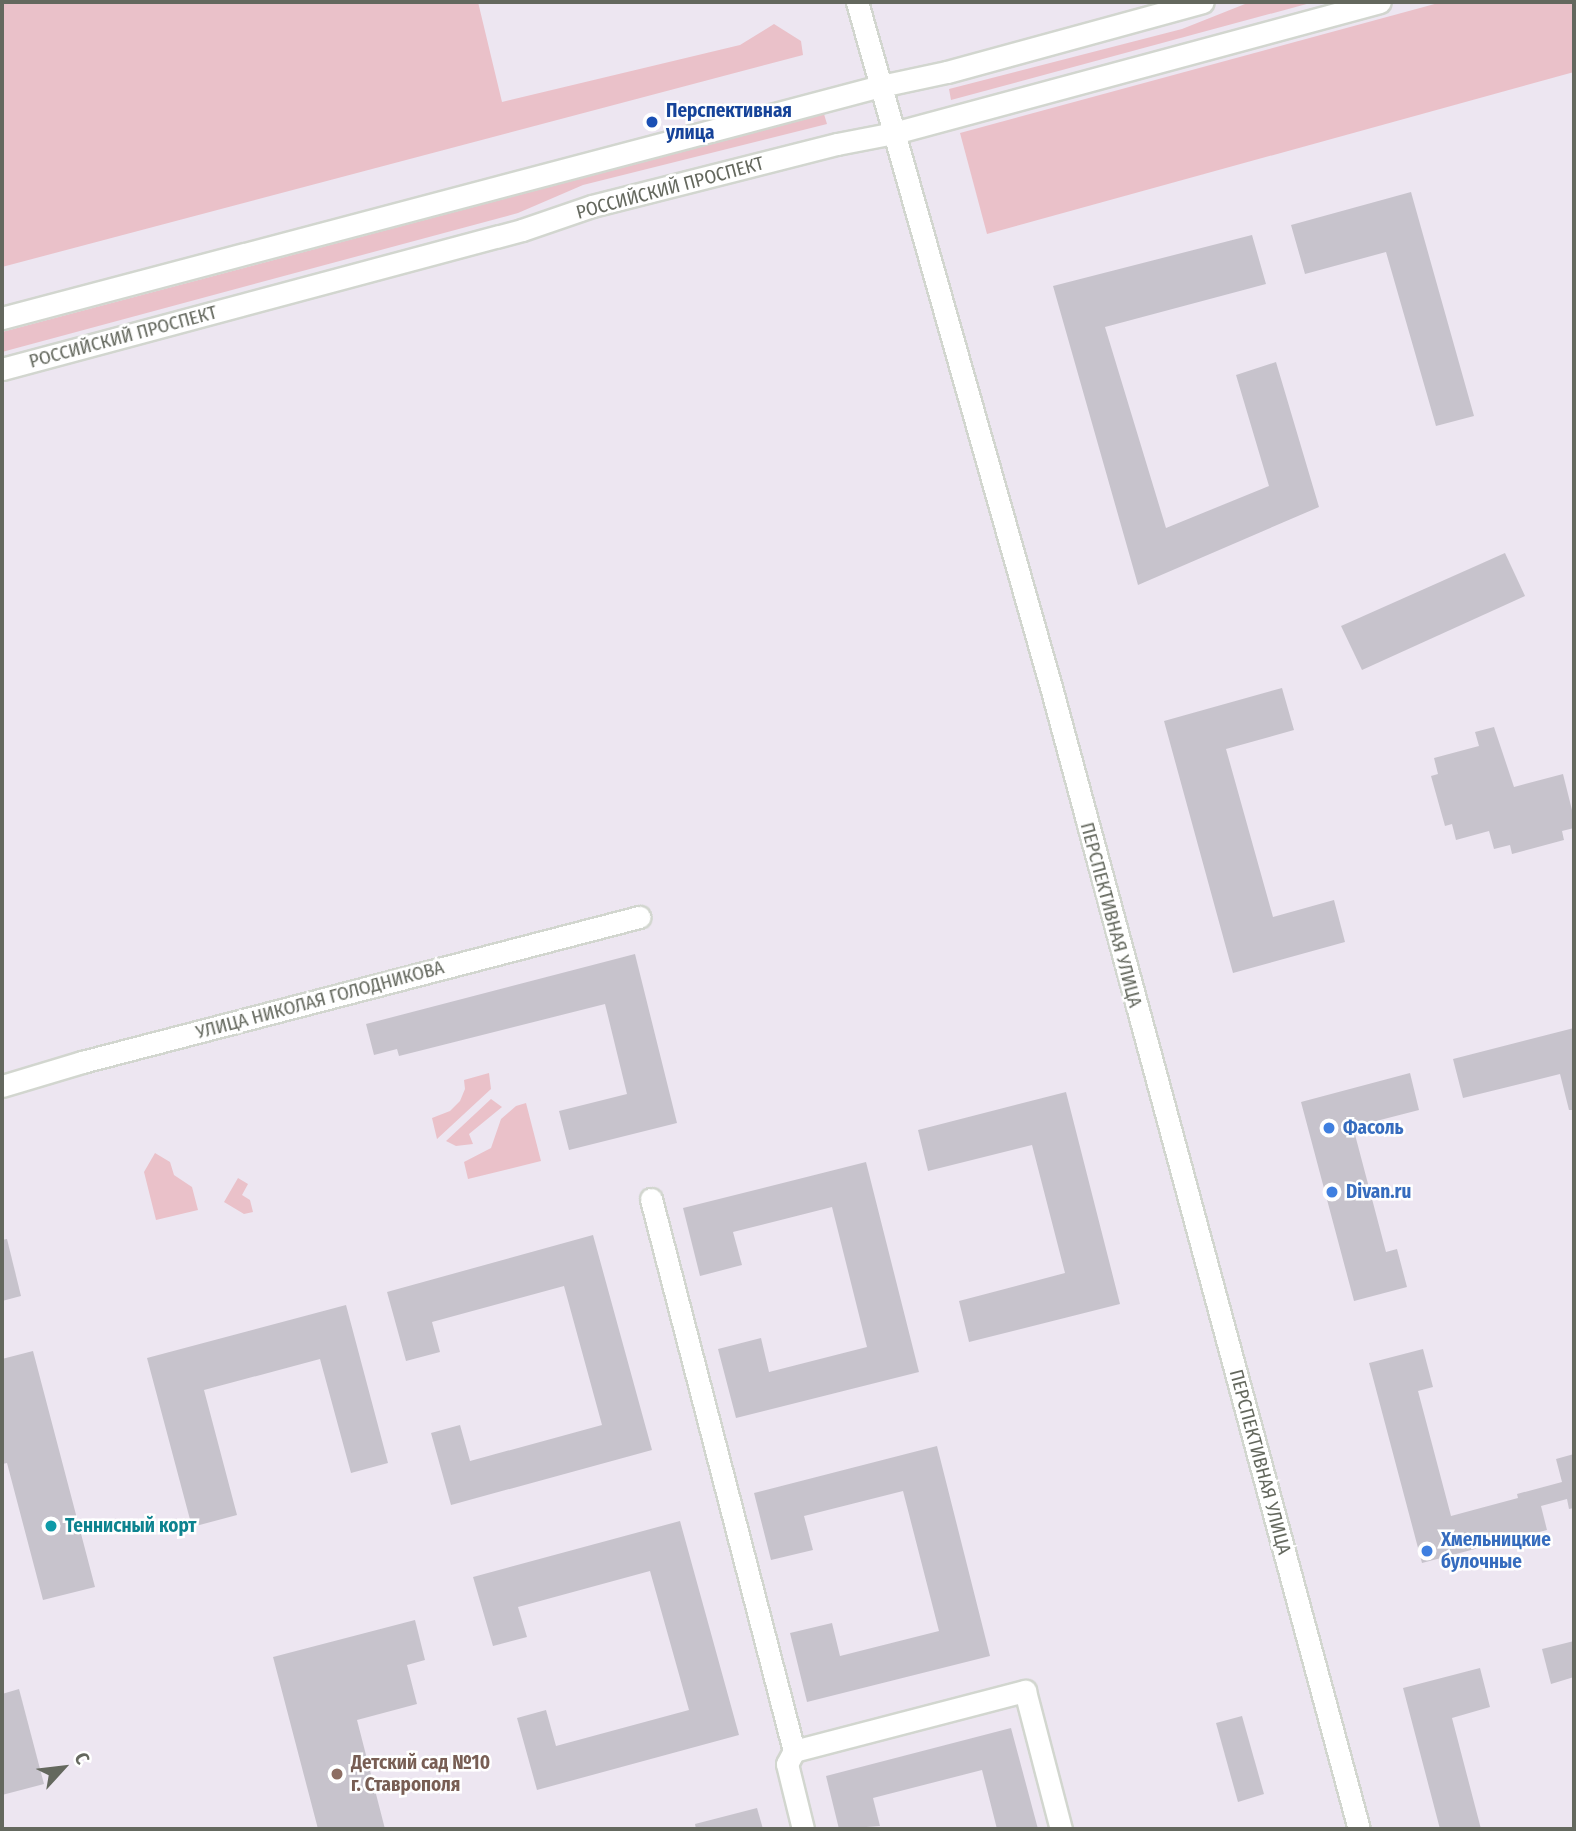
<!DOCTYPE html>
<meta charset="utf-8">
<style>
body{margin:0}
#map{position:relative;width:1576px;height:1831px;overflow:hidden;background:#ede6f1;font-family:"Fira Sans Condensed",sans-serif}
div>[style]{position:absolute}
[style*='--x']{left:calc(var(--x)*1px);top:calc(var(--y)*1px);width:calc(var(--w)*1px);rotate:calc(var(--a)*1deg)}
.green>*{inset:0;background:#eac1c9}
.building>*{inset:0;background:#c7c3cc}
.roads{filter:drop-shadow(2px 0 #d2d6cf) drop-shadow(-2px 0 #d2d6cf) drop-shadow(0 2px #d2d6cf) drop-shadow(0 -2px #d2d6cf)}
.minor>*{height:21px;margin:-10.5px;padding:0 10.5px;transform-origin:10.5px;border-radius:10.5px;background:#fff}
.secondary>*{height:21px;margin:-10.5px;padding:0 10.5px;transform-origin:10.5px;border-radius:10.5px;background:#fff}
.dots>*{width:19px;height:19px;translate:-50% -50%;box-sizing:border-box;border:4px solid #fff;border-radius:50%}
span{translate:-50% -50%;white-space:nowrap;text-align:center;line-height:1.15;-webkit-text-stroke:5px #fff;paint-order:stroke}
.transit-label{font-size:19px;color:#164399;font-weight:700}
.left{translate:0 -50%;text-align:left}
.street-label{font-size:19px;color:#64685e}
.shop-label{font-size:19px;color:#366cbe;font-weight:700}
.culture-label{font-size:19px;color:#0d838f;font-weight:700}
.education-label{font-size:19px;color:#785e54;font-weight:700}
.frame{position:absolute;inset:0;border:4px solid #64685e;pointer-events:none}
.north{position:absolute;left:28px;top:1733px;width:70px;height:70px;-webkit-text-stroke:5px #fff;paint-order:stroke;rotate:63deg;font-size:19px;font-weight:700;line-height:28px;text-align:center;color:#64685e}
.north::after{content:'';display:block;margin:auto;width:24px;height:32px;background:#64685e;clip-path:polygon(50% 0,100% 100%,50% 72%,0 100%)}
</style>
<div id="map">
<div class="green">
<div style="clip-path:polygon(2px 2px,478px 2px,502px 102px,740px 45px,774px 24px,801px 41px,803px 55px,2px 267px)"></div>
<div style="clip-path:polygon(1250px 2px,1314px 2px,951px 100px,949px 89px,1182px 29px)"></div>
<div style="clip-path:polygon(1442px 2px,1574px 2px,1574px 72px,987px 234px,960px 133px)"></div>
<div style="clip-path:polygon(824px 114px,827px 124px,583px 185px,518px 213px,2px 352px,2px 332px)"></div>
<div style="clip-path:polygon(489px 1073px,491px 1089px,437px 1139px,432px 1118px,450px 1111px,460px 1101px,465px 1089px,464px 1080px)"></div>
<div style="clip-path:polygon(491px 1099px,502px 1107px,469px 1134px,473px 1144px,456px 1146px,446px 1141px)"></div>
<div style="clip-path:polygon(526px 1103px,541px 1161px,468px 1179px,464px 1162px,491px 1148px,501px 1119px,516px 1106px)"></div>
<div style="clip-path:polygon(155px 1153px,170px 1162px,174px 1175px,192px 1187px,198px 1210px,156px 1220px,144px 1172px)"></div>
<div style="clip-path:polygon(238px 1178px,248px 1184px,242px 1195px,250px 1200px,253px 1212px,244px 1214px,224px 1202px)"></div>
</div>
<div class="building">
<div style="clip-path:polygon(1411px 192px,1474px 416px,1436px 426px,1386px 252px,1305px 274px,1291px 225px)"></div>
<div style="clip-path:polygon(1252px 235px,1266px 284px,1105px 327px,1166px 528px,1269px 486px,1236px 375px,1276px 362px,1319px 507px,1138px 585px,1053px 286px)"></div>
<div style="clip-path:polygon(1505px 553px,1525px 596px,1362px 670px,1341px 626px)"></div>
<div style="clip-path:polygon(1282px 688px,1294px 730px,1226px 749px,1273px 917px,1334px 900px,1345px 942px,1233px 973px,1164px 721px)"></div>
<div style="clip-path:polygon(1494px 727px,1514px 787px,1563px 774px,1574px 818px,1574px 828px,1562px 831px,1564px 840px,1512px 854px,1510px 845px,1494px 849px,1489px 831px,1456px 840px,1452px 824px,1445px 826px,1431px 776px,1438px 774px,1434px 758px,1479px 746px,1475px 732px)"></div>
<div style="clip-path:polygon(635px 954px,677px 1123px,569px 1150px,559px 1111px,627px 1094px,605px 1004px,399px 1056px,397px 1049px,374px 1055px,366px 1024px)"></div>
<div style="clip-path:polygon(1574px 1028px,1574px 1110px,1569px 1110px,1560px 1074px,1463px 1098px,1453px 1059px)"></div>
<div style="clip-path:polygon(1410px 1073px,1419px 1110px,1353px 1127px,1386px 1252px,1397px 1249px,1407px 1287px,1354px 1301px,1301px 1102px)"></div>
<div style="clip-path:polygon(1066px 1092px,1120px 1304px,969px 1342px,959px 1301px,1065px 1273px,1032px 1145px,928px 1171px,918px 1130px)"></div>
<div style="clip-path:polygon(866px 1162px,919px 1372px,736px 1418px,718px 1349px,761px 1338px,769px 1372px,867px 1347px,832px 1207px,733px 1232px,742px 1265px,700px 1276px,683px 1208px)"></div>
<div style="clip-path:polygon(593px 1235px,652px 1450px,451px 1505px,431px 1433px,460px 1425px,470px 1461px,602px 1425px,564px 1286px,432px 1322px,440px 1352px,406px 1361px,387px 1292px)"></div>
<div style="clip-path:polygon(7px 1239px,21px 1296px,2px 1301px,2px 1240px)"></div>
<div style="clip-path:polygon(346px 1305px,388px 1463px,351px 1473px,320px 1359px,204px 1390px,237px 1515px,192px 1527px,147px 1358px)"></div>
<div style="clip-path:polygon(1423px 1349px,1433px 1387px,1418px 1391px,1451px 1516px,1518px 1498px,1517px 1494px,1562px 1482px,1556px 1459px,1574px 1454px,1574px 1508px,1569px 1509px,1567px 1499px,1541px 1506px,1547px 1530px,1422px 1563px,1369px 1363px)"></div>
<div style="clip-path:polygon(33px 1351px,95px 1587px,43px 1600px,7px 1463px,2px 1464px,2px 1359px)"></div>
<div style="clip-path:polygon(937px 1446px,990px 1656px,807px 1702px,790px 1633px,832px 1623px,840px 1656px,939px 1631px,903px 1491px,804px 1516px,813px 1550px,771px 1560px,754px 1493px)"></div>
<div style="clip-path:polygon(680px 1521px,739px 1735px,537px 1790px,517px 1718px,546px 1710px,556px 1746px,689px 1710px,650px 1571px,518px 1607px,527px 1637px,493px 1646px,473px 1577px)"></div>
<div style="clip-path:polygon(415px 1620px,425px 1660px,407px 1665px,417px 1704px,357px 1720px,385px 1829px,318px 1829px,273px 1657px)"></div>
<div style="clip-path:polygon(1574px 1641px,1574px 1677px,1551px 1684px,1542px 1649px)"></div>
<div style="clip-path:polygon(1480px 1668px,1490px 1707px,1452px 1718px,1481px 1829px,1440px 1829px,1403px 1688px)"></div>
<div style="clip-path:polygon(19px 1689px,44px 1784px,2px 1795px,2px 1694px)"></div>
<div style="clip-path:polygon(1242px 1716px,1264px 1794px,1238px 1802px,1216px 1723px)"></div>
<div style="clip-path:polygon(1011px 1728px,1038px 1829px,997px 1829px,982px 1770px,873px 1798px,880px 1826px,839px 1829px,826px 1776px)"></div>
<div style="clip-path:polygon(757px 1808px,763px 1829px,696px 1829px,695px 1824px)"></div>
</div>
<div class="roads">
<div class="minor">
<div style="--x:857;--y:2;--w:712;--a:74.19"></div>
<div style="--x:1051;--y:687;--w:1183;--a:74.91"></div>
<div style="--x:2;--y:1086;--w:84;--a:-16.7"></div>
<div style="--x:82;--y:1062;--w:576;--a:-14.59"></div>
<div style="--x:651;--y:1199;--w:570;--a:75.48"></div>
<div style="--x:803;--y:1829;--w:67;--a:-103.8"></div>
<div style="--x:787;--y:1764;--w:15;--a:-62"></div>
<div style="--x:794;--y:1751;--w:239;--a:-14.6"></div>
<div style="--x:1025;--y:1691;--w:143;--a:75.4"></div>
</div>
<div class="secondary">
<div style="--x:2;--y:318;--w:909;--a:-14.79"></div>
<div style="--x:881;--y:86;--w:67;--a:-12"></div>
<div style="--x:947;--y:72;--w:265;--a:-15.3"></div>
<div style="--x:2;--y:369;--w:538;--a:-14.97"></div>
<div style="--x:522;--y:230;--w:74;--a:-18.9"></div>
<div style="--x:592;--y:206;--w:253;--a:-14.2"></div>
<div style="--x:837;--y:144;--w:58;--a:-10.9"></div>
<div style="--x:894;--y:133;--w:503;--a:-15.09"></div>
</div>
</div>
<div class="dots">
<div style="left:652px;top:122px;background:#1a4fb4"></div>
<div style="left:1329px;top:1128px;background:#3f7fe0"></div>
<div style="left:1332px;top:1192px;background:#3f7fe0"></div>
<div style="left:51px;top:1526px;background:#0f9aa8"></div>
<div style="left:1427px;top:1551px;background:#3f7fe0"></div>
<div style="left:337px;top:1774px;background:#8d6e63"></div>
</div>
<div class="transit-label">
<span class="left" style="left:666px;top:122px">Перспективная<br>улица</span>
</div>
<div class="street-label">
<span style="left:670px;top:188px;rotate:-15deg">РОССИЙСКИЙ ПРОСПЕКТ</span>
<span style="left:123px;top:337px;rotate:-15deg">РОССИЙСКИЙ ПРОСПЕКТ</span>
<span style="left:1111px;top:915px;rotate:75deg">ПЕРСПЕКТИВНАЯ УЛИЦА</span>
<span style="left:320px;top:1000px;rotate:-15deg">УЛИЦА НИКОЛАЯ ГОЛОДНИКОВА</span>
<span style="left:1260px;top:1462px;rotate:75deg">ПЕРСПЕКТИВНАЯ УЛИЦА</span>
</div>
<div class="shop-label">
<span class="left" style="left:1343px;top:1128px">Фасоль</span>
<span class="left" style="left:1346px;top:1192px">Divan.ru</span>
<span class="left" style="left:1441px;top:1551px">Хмельницкие<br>булочные</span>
</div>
<div class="culture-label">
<span class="left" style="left:65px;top:1526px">Теннисный корт</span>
</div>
<div class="education-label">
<span class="left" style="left:351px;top:1774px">Детский сад №10<br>г. Ставрополя</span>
</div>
<div class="frame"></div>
<div class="north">С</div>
</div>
